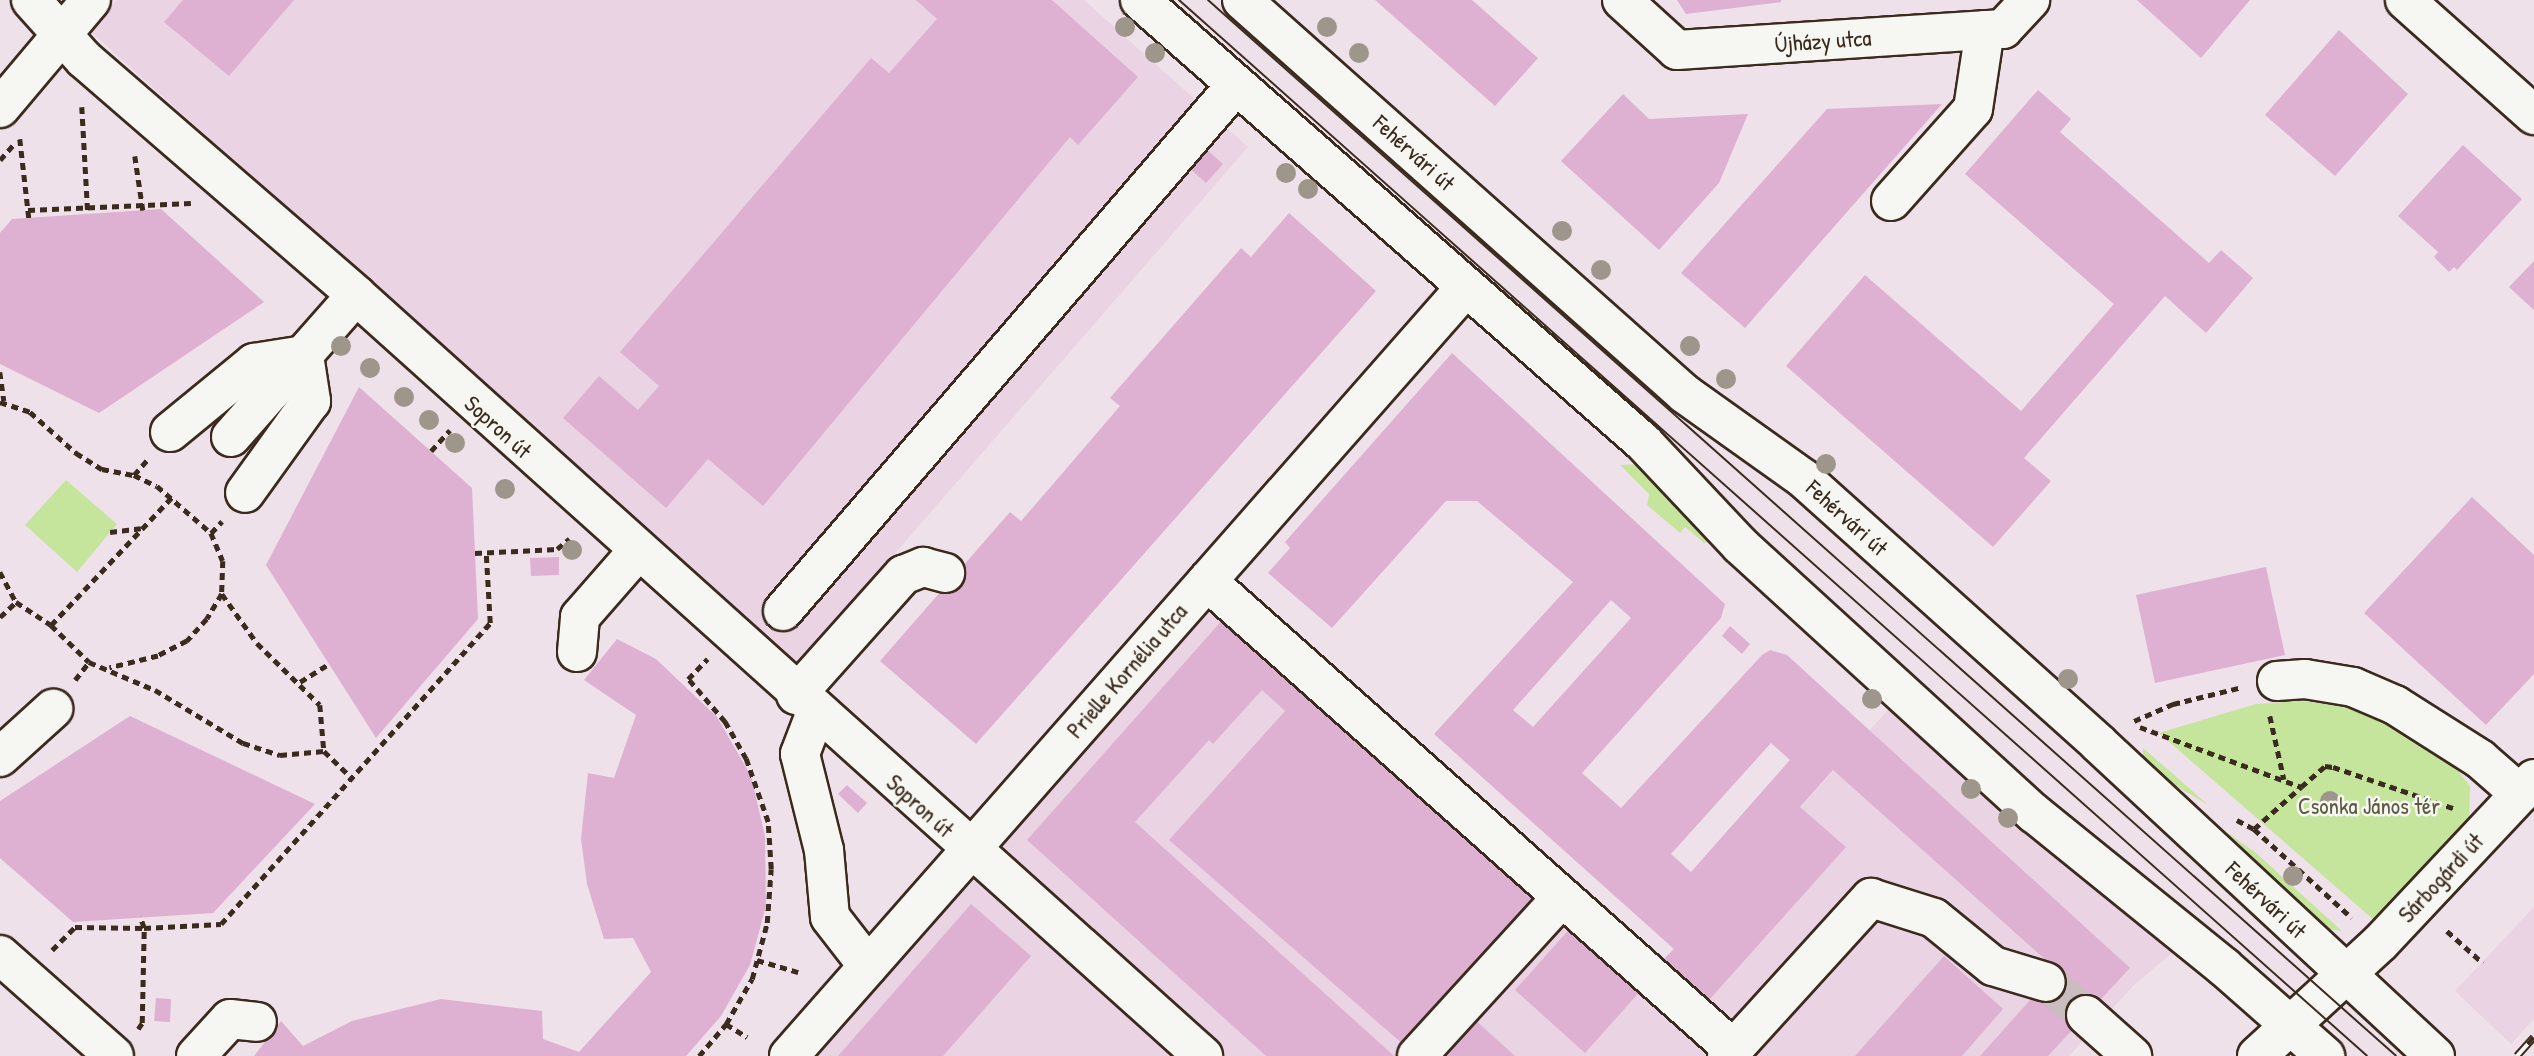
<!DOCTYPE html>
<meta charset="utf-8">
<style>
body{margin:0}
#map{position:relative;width:2534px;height:1056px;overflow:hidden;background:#efe1e9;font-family:"Patrick Hand",sans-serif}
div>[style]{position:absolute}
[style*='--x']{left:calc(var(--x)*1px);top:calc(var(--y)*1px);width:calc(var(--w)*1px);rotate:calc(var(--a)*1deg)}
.built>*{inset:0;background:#ead3e2}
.green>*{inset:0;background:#c5e59d}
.building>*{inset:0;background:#deb1d3}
.minor-tunnel>*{height:38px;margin-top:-19px;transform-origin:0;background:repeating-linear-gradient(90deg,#cbbcc0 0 38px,transparent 0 57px)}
.path>*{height:4.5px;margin-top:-2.25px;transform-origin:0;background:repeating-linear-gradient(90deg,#3b2a1e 0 7px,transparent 0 12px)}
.roads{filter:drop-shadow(2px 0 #3b2a1e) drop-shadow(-2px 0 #3b2a1e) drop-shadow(0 2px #3b2a1e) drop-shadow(0 -2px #3b2a1e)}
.minor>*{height:38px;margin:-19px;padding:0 19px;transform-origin:19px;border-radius:19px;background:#f6f6f2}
.tram>*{height:2px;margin:-1px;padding:0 1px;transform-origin:1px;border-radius:1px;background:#3b2a1e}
.rail>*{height:8px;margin-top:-4px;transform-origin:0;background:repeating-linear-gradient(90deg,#f6f6f2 0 16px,#3b2a1e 0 32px);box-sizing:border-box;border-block:2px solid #3b2a1e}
.trees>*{width:20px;height:20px;margin:-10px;border-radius:50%;background:#9f968b}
span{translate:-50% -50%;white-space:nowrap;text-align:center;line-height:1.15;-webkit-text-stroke:5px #f6f6f2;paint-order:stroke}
.street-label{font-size:23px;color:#3b2a1e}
.park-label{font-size:23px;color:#5e593e}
</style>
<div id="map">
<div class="built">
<div style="clip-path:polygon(117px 0,1084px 0,1248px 147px,797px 666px,90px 31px)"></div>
<div style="clip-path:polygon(1230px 578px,1663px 960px,1896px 701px,2172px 953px,2134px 985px,2069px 1056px,806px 1056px)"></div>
<div style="clip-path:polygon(2534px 907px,2534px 1019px,2511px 1044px,2455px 991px)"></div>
</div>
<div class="green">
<div style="clip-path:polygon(1642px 464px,1711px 538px,1704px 543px,1685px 527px,1680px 533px,1647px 505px,1649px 494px,1620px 465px)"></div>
<div style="clip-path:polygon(66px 480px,117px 524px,77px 572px,25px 525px)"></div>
<div style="clip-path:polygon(2299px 701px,2342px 705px,2379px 718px,2423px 741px,2454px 766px,2470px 786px,2469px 822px,2375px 921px,2159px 733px,2256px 704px)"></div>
<div style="clip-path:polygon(2143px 748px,2172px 773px,2208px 805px,2170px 782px,2143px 756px)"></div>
<div style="clip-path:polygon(2179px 798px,2256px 853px,2342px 931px,2322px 928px)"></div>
</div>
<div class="building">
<div style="clip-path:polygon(183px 0,294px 0,229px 76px,164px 22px)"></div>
<div style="clip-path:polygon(916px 0,1052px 0,1138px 77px,1078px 145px,1070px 137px,763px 506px,708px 459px,666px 508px,563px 418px,599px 376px,638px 410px,659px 386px,620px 352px,871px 58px,889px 73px,937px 19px)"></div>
<div style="clip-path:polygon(1375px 0,1472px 0,1538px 58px,1495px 106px)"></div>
<div style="clip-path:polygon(1677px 0,1781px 0,1781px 2px,1686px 14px)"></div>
<div style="clip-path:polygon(2137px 0,2250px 0,2201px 58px)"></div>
<div style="clip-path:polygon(2339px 30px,2408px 94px,2335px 176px,2265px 115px)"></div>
<div style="clip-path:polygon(2038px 90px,2071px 119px,2060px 132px,2209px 263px,2221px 250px,2253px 278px,2206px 333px,2165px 296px,2024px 458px,2051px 481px,1993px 547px,1786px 366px,1865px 275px,2021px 411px,2114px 304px,1965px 174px)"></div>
<div style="clip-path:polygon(1623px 94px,1649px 119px,1748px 114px,1719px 183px,1659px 250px,1561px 161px)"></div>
<div style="clip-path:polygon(1942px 104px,1745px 328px,1681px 273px,1827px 109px)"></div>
<div style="clip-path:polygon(2463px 145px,2522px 199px,2457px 270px,2454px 267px,2449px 272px,2434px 257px,2438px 252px,2398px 216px)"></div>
<div style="clip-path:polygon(1205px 148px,1223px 164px,1206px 183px,1188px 167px)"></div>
<div style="clip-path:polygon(161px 209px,264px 302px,99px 413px,0 364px,0 233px,12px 219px)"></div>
<div style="clip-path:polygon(1289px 213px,1376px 291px,976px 744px,880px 661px,1010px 512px,1021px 521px,1048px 490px,1120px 406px,1110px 398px,1241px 248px,1251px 257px)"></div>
<div style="clip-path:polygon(2534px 261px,2534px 310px,2509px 287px)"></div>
<div style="clip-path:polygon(evenodd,1452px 353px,1725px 604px,1721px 618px,1582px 773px,1621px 808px,1762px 655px,1770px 650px,1787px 655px,2130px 968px,2048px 1056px,1980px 1056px,2057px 970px,1833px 770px,1800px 807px,1846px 847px,1709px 1000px,1663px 960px,1674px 949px,1434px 734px,1573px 582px,1477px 501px,1446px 501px,1332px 628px,1268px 573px,1290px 548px,1285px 542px,1452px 353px,1611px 600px,1631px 618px,1533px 727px,1513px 710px,1611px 600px,1452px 353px,1771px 743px,1790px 760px,1691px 872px,1671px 854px,1771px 743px)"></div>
<div style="clip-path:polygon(359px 387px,472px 488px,478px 619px,376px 738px,266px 565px)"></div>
<div style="clip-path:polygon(2472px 497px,2534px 555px,2534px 674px,2486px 725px,2364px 613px)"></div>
<div style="clip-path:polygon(559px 557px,559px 575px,531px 576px,530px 558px)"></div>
<div style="clip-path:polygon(2266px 567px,2285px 655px,2155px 683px,2136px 595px)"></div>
<div style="clip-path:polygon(1225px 617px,1539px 897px,1405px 1046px,1169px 840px,1285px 711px,1262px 690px,1213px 744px,1209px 740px,1135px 822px,1394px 1056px,1266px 1056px,1027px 840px)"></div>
<div style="clip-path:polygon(1730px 626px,1750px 644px,1742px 654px,1722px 636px)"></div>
<div style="clip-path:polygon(617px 639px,656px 659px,717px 717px,751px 776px,765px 836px,766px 906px,750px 965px,721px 1016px,686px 1056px,254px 1056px,281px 1021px,303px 1046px,352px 1021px,441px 999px,542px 1011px,543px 1039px,579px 1052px,651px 972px,633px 938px,604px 939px,587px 884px,581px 839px,588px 773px,614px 778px,636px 715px,584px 680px)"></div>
<div style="clip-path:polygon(130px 716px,315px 804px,213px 913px,73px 922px,0 858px,0 801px)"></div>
<div style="clip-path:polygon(847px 785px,867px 803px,858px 813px,838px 794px)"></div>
<div style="clip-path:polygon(971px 904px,1031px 956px,943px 1056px,838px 1056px)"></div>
<div style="clip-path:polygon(1573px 925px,1645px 986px,1585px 1053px,1515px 990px)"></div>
<div style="clip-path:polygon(1944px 956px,2003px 1009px,1962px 1056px,1855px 1056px)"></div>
<div style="clip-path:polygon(156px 998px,171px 999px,170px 1022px,154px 1021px)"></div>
<div style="clip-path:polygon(1474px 1019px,1515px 1056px,1441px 1056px)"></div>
</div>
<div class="minor-tunnel">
<div style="--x:2046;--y:982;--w:52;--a:39.5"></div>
</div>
<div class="path">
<div style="--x:82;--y:107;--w:107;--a:86.8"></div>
<div style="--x:20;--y:139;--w:80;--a:83.5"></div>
<div style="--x:135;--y:156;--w:55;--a:81.6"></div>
<div style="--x:0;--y:160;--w:20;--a:-49"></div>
<div style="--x:28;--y:210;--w:163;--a:-2.5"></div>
<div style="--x:0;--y:372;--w:29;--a:82"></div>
<div style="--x:0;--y:402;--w:32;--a:18"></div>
<div style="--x:30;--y:412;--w:62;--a:41.7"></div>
<div style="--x:76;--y:453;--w:31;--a:32"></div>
<div style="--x:102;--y:469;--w:33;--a:11"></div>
<div style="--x:134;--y:475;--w:25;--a:26"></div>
<div style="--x:157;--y:486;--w:72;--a:41"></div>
<div style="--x:211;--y:533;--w:30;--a:67"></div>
<div style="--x:223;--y:561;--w:33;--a:92"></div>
<div style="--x:222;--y:594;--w:29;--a:121"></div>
<div style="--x:207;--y:619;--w:30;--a:132"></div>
<div style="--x:187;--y:641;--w:33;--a:153"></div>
<div style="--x:158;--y:656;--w:50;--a:166.2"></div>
<div style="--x:431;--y:451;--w:28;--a:-48"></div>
<div style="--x:134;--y:475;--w:20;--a:-49"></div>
<div style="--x:110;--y:532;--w:31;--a:-7"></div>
<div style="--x:211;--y:533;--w:16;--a:-47"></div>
<div style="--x:475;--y:553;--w:82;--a:-2.8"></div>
<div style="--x:557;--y:549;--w:16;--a:-40"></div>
<div style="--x:0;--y:572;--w:34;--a:62"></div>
<div style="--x:16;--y:602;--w:42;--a:33.3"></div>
<div style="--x:51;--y:625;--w:53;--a:44.2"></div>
<div style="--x:89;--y:662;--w:72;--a:23"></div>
<div style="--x:155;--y:690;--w:103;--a:31.1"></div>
<div style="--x:243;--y:743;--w:39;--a:18"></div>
<div style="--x:280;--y:755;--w:44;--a:-5.2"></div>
<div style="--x:324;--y:751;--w:37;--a:44"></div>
<div style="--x:222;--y:594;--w:60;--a:54.5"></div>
<div style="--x:257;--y:643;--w:88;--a:44.5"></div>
<div style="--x:320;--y:705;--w:46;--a:85"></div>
<div style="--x:0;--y:617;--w:22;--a:-43"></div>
<div style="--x:51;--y:625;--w:176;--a:-46.6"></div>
<div style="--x:75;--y:680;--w:23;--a:-52"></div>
<div style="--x:300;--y:682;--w:34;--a:-32"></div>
<div style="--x:2270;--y:716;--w:65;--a:77.5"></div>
<div style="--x:2134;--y:721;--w:43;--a:-23.6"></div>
<div style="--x:2173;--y:704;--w:71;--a:-13.8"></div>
<div style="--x:2140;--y:727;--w:172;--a:20.4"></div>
<div style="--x:2301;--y:787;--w:32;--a:-41"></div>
<div style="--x:2325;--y:766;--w:8;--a:7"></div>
<div style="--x:2333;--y:767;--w:127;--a:18.9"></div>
<div style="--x:2237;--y:820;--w:19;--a:28"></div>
<div style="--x:2254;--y:829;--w:132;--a:42.2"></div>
<div style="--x:2254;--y:829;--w:63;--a:-41.8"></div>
<div style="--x:2447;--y:931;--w:48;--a:41.6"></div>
<div style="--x:52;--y:950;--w:33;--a:-45"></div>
<div style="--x:75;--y:927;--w:69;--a:0.8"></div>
<div style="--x:144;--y:928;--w:12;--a:-110"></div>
<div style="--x:757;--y:960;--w:43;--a:16.3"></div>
<div style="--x:726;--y:1024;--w:25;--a:32"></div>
<div style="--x:138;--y:1029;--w:7;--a:-56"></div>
<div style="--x:142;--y:1023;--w:95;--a:-88.8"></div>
<div style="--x:144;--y:928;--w:77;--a:-3"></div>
<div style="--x:221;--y:924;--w:404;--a:-48.2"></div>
<div style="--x:490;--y:623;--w:70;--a:-93.3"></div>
<div style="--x:699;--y:1056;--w:42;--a:-49.8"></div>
<div style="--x:726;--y:1024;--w:52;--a:-60"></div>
<div style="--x:752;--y:979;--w:58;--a:-75"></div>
<div style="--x:767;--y:923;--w:54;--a:-85.8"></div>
<div style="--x:771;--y:869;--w:47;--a:-93.7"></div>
<div style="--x:768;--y:822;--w:67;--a:-109.2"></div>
<div style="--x:746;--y:759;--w:43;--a:-119.6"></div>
<div style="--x:725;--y:722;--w:57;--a:-130.7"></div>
<div style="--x:688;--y:679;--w:28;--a:-46"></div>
</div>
<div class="roads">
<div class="minor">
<div style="--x:31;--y:0;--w:79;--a:48.1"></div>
<div style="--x:84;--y:59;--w:360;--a:40.9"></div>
<div style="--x:356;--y:295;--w:1139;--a:41.94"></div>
<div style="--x:1140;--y:0;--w:671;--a:41.31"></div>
<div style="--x:1644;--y:443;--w:140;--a:46.7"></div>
<div style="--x:1740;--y:545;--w:399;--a:42.4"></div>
<div style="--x:2035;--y:814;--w:243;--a:39"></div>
<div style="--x:2224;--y:967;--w:135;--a:41.4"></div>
<div style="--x:1242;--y:0;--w:593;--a:41.65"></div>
<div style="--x:1685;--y:394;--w:146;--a:35.5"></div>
<div style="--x:1804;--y:479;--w:395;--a:41.9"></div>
<div style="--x:2098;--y:743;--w:460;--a:42.9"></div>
<div style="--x:1622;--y:0;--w:74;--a:42.3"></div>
<div style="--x:1677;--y:50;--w:327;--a:-3.7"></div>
<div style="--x:2003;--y:29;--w:40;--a:-47"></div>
<div style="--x:2405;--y:0;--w:173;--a:41.7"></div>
<div style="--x:0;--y:108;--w:141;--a:-49.9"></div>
<div style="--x:1891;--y:201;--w:123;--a:-48.3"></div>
<div style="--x:1973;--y:109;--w:80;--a:-81.4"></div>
<div style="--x:170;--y:432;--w:109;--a:-39.4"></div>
<div style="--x:254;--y:363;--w:51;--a:-9.1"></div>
<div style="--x:304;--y:355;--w:47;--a:81.3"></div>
<div style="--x:311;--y:401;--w:113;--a:125.7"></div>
<div style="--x:231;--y:437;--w:189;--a:-48.6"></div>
<div style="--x:1207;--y:581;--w:704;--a:41.66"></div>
<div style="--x:783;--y:611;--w:694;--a:-49.26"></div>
<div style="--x:577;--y:652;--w:35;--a:-85"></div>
<div style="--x:580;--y:617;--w:86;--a:-48.8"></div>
<div style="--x:2277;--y:681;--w:28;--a:-4"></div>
<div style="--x:2305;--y:679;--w:49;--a:9.5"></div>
<div style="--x:2353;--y:687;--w:46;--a:23.2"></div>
<div style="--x:2395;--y:705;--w:101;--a:32.4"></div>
<div style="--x:2480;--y:759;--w:53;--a:41.2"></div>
<div style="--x:796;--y:695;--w:161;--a:-48.3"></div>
<div style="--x:903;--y:575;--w:22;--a:-22"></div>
<div style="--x:923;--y:567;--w:23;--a:15"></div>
<div style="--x:816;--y:712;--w:45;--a:110.9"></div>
<div style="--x:800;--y:754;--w:99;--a:76"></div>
<div style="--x:824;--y:850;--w:67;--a:84.9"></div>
<div style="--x:830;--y:917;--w:62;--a:52.2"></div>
<div style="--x:0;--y:757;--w:72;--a:-42.2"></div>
<div style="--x:0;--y:955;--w:152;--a:41.5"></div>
<div style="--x:2086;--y:1015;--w:62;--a:41.7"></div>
<div style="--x:196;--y:1056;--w:50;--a:-47.4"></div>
<div style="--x:230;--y:1019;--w:27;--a:6"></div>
<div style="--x:789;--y:1056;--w:1025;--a:-48.64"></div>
<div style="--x:1417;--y:1056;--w:215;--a:-47.6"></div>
<div style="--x:1727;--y:1056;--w:214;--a:-47.7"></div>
<div style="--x:1871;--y:898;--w:66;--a:17.6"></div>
<div style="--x:1934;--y:918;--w:76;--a:39.1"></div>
<div style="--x:1993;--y:966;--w:55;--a:16.8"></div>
<div style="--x:2257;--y:1056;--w:167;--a:-42.6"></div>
<div style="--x:2380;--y:943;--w:225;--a:-46.8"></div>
</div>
</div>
<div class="tram">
<div style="--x:1179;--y:0;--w:1589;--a:41.63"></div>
<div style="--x:1208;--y:0;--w:1589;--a:41.63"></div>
</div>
<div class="rail">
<div style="--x:2517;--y:1056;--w:25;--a:-48"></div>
</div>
<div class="trees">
<div style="left:1125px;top:27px"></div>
<div style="left:1327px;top:27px"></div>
<div style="left:1155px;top:53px"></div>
<div style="left:1359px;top:53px"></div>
<div style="left:1286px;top:173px"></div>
<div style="left:1308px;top:189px"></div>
<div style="left:1562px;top:231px"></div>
<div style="left:1601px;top:270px"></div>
<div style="left:341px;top:346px"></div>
<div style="left:1690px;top:346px"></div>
<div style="left:370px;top:368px"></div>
<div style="left:1726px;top:379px"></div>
<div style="left:404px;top:397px"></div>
<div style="left:429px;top:420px"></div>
<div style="left:455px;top:443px"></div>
<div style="left:1826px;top:464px"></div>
<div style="left:505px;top:489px"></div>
<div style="left:572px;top:550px"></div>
<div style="left:2068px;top:679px"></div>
<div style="left:1872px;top:699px"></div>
<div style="left:1971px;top:789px"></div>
<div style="left:2330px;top:801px"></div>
<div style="left:2008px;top:818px"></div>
<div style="left:2293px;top:876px"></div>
</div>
<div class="street-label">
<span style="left:1823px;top:41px;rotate:-4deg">Újházy utca</span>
<span style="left:1414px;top:153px;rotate:42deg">Fehérvári út</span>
<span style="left:498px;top:427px;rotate:42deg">Sopron út</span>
<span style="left:1847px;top:518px;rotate:42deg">Fehérvári út</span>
<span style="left:1127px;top:671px;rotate:-49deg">Prielle Kornélia utca</span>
<span style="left:920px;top:806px;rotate:42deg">Sopron út</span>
<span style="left:2441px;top:878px;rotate:-47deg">Sárbogárdi út</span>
<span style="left:2266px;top:900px;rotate:43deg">Fehérvári út</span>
</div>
<div class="park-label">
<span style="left:2369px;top:806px">Csonka János tér</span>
</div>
</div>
